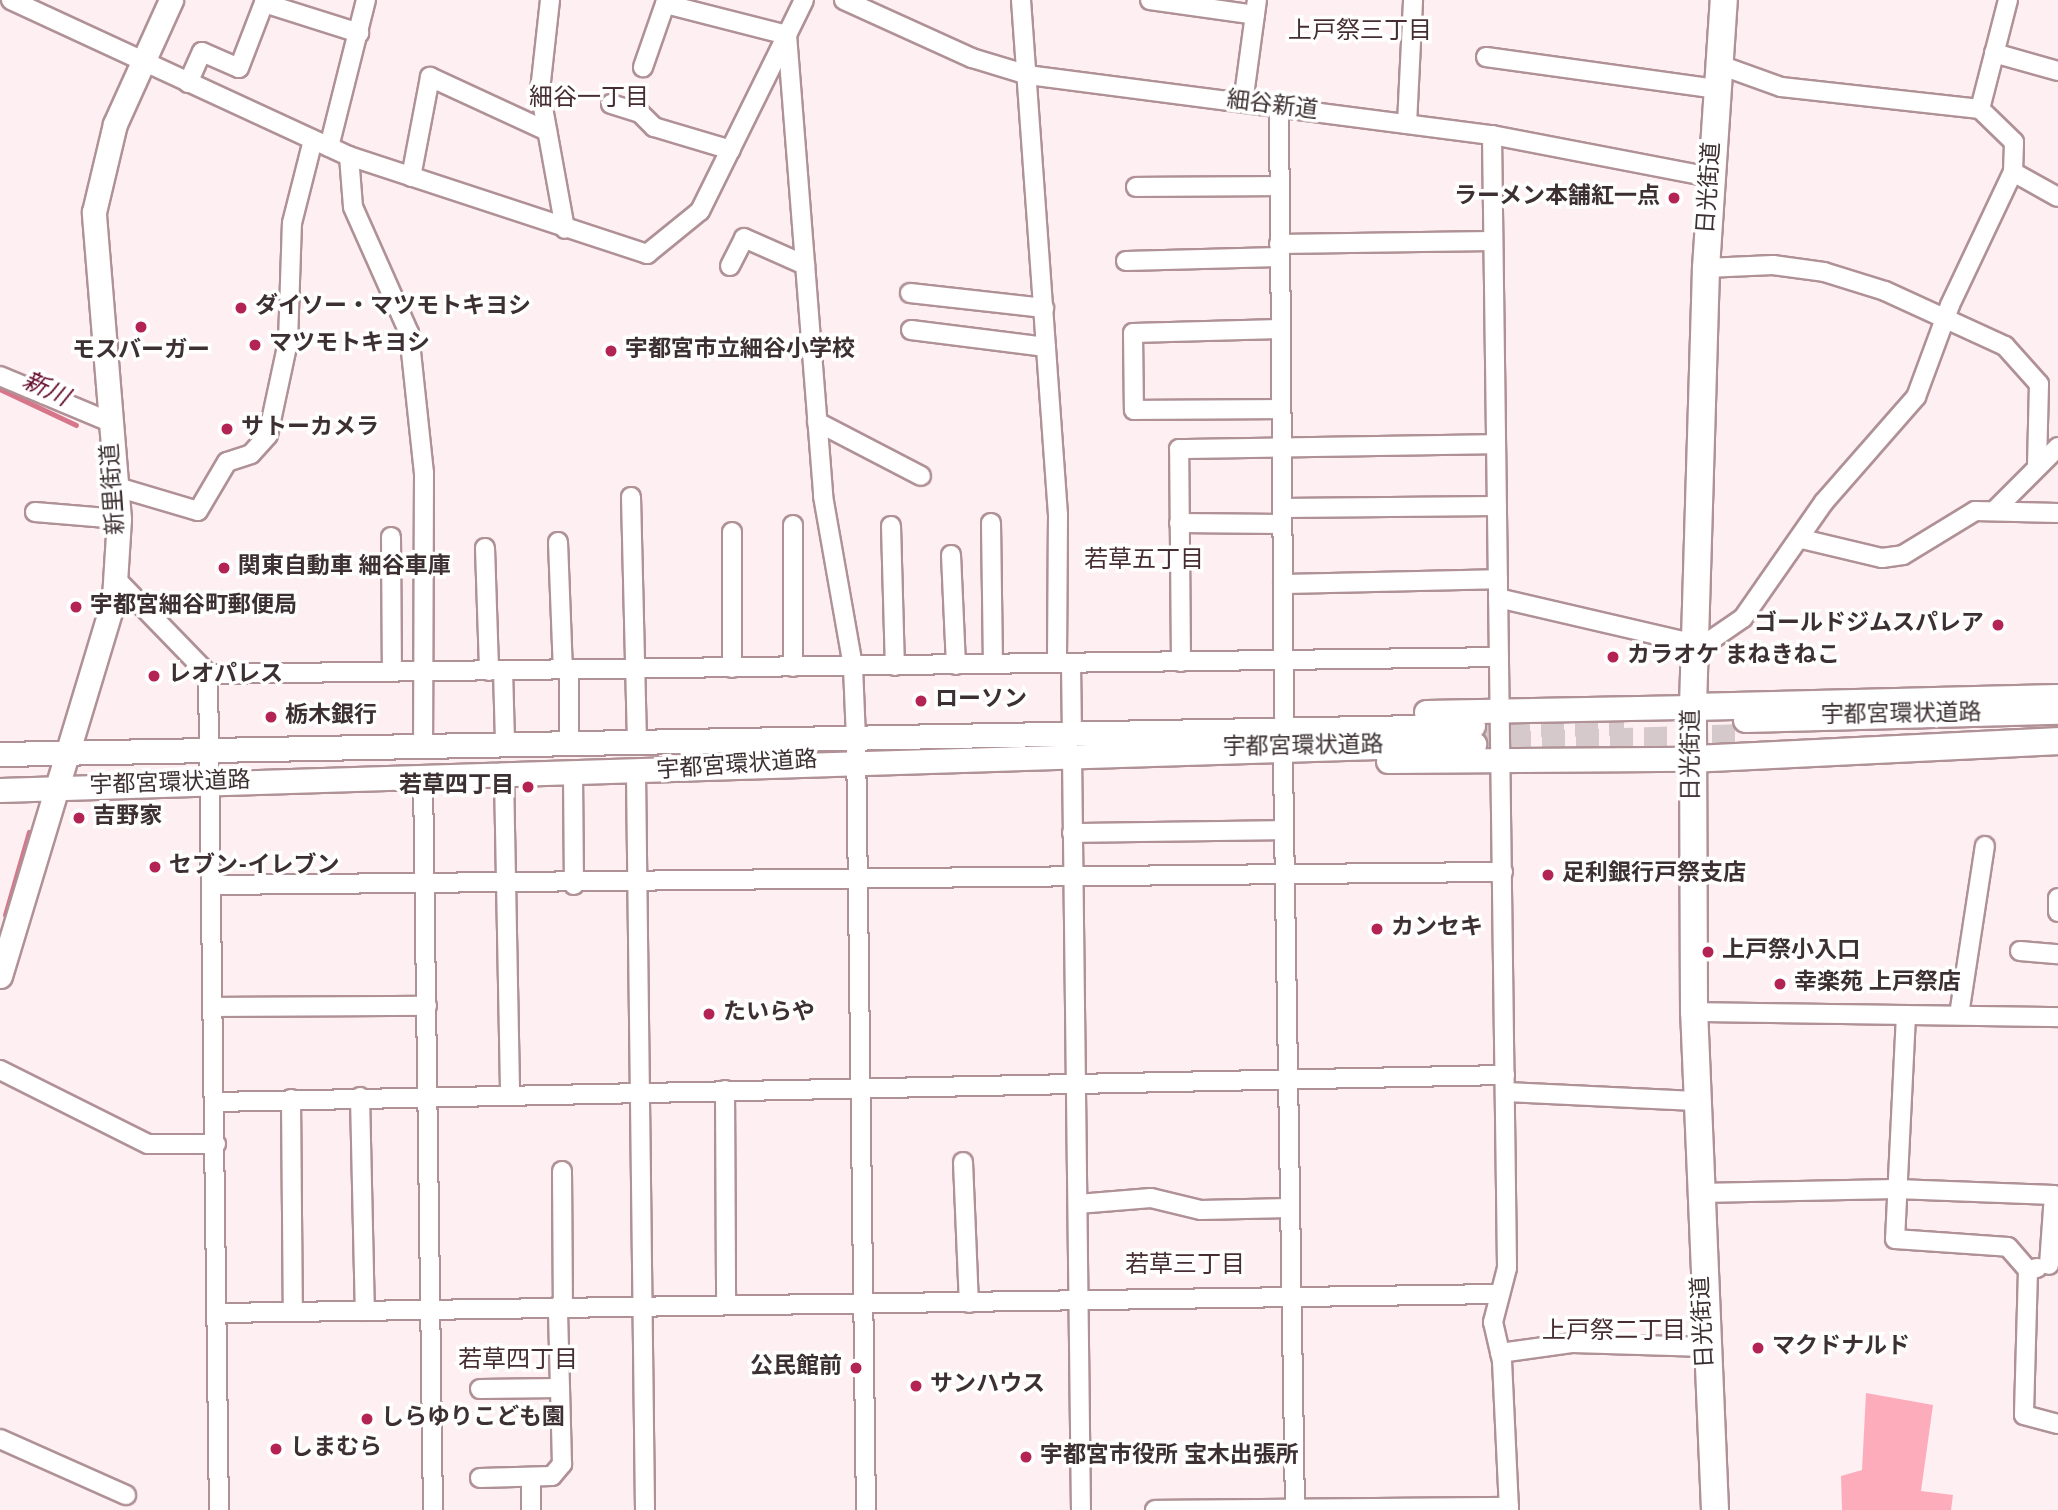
<!DOCTYPE html>
<meta charset="utf-8">
<style>
body{margin:0}
#map{position:relative;width:2058px;height:1510px;overflow:hidden;background:#fdeff2;font-family:Overpass,"Noto Sans JP",sans-serif}
div>[style]{position:absolute}
[style*='--x']{left:calc(var(--x)*1px);top:calc(var(--y)*1px);width:calc(var(--w)*1px);rotate:calc(var(--a)*1deg)}
.green>*{inset:0;background:#fdacbc}
.stream>*{height:4.5px;margin:-2.25px;padding:0 2.25px;transform-origin:2.25px;border-radius:2.25px;background:#d7768b}
.major-tunnel>*{height:23px;margin-top:-11.5px;transform-origin:0;background:repeating-linear-gradient(90deg,#d6c9cc 0 23px,transparent 0 34px)}
.roads{filter:drop-shadow(2px 0 #af9196) drop-shadow(-2px 0 #af9196) drop-shadow(0 2px #af9196) drop-shadow(0 -2px #af9196)}
.minor>*{height:18px;margin:-9px;padding:0 9px;transform-origin:9px;border-radius:9px;background:#fff}
.major>*{height:23px;margin:-11.5px;padding:0 11.5px;transform-origin:11.5px;border-radius:11.5px;background:#fff}
.highway>*{height:26px;margin:-13px;padding:0 13px;transform-origin:13px;border-radius:13px;background:#fff}
.dots>*{width:19px;height:19px;translate:-50% -50%;box-sizing:border-box;border:4px solid #fff;border-radius:50%}
span{translate:-50% -50%;white-space:nowrap;text-align:center;line-height:1.15;-webkit-text-stroke:7px #fff;paint-order:stroke}
.street-label{font-size:23px;color:#3c3032}
.poi-label{font-size:23px;color:#3c3032;font-weight:700}
.right{translate:-100% -50%;text-align:right}
.left{translate:0 -50%;text-align:left}
.neighbourhood-label{font-size:24px;color:#462d32}
.water-label{font-size:24px;color:#63092a;font-style:italic}
</style>
<div id="map">
<div class="green">
<div style="clip-path:polygon(1866px 1393px,1933px 1405px,1921px 1491px,1953px 1495px,1951px 1510px,1842px 1510px,1841px 1476px,1862px 1470px)"></div>
</div>
<div class="stream">
<div style="--x:0;--y:389;--w:84;--a:25.3"></div>
<div style="--x:5;--y:915;--w:86;--a:-73.9"></div>
</div>
<div class="major-tunnel">
<div style="--x:1473;--y:726;--w:151;--a:-0.8"></div>
<div style="--x:1474;--y:744;--w:271;--a:-1.9"></div>
</div>
<div class="roads">
<div class="minor">
<div style="--x:11;--y:0;--w:372;--a:24.8"></div>
<div style="--x:349;--y:156;--w:314;--a:18.2"></div>
<div style="--x:647;--y:254;--w:68;--a:-39.1"></div>
<div style="--x:700;--y:211;--w:196;--a:-63.7"></div>
<div style="--x:787;--y:35;--w:126;--a:-165.7"></div>
<div style="--x:665;--y:4;--w:67;--a:109.2"></div>
<div style="--x:550;--y:0;--w:92;--a:96.3"></div>
<div style="--x:540;--y:91;--w:140;--a:79.7"></div>
<div style="--x:804;--y:0;--w:39;--a:116"></div>
<div style="--x:787;--y:35;--w:462;--a:85.5"></div>
<div style="--x:823;--y:496;--w:174;--a:80"></div>
<div style="--x:853;--y:667;--w:72;--a:87.6"></div>
<div style="--x:856;--y:739;--w:771;--a:89.26"></div>
<div style="--x:844;--y:0;--w:141;--a:24.4"></div>
<div style="--x:972;--y:58;--w:59;--a:16.9"></div>
<div style="--x:1028;--y:75;--w:468;--a:7.4"></div>
<div style="--x:1492;--y:135;--w:223;--a:10.9"></div>
<div style="--x:1021;--y:0;--w:516;--a:85.89"></div>
<div style="--x:1058;--y:515;--w:148;--a:90.4"></div>
<div style="--x:1150;--y:0;--w:106;--a:8.1"></div>
<div style="--x:1994;--y:53;--w:66;--a:15.7"></div>
<div style="--x:1486;--y:57;--w:234;--a:7.9"></div>
<div style="--x:188;--y:83;--w:34;--a:-66"></div>
<div style="--x:202;--y:52;--w:40;--a:23.4"></div>
<div style="--x:239;--y:68;--w:70;--a:-69"></div>
<div style="--x:264;--y:3;--w:100;--a:17.5"></div>
<div style="--x:1243;--y:103;--w:104;--a:-82.3"></div>
<div style="--x:611;--y:104;--w:30;--a:17"></div>
<div style="--x:640;--y:113;--w:20;--a:45"></div>
<div style="--x:654;--y:127;--w:80;--a:16.6"></div>
<div style="--x:1279;--y:108;--w:609;--a:89.53"></div>
<div style="--x:1980;--y:109;--w:113;--a:-75.6"></div>
<div style="--x:1407;--y:124;--w:124;--a:-87.2"></div>
<div style="--x:1492;--y:135;--w:1133;--a:89.24"></div>
<div style="--x:1507;--y:1268;--w:56;--a:104.5"></div>
<div style="--x:1493;--y:1322;--w:40;--a:77"></div>
<div style="--x:1502;--y:1361;--w:149;--a:87.3"></div>
<div style="--x:329;--y:147;--w:152;--a:-75.9"></div>
<div style="--x:349;--y:156;--w:51;--a:85.5"></div>
<div style="--x:353;--y:207;--w:138;--a:66"></div>
<div style="--x:409;--y:333;--w:141;--a:83.9"></div>
<div style="--x:424;--y:473;--w:270;--a:90.2"></div>
<div style="--x:2013;--y:172;--w:51;--a:29.1"></div>
<div style="--x:411;--y:177;--w:102;--a:-79.2"></div>
<div style="--x:430;--y:77;--w:129;--a:24.8"></div>
<div style="--x:1136;--y:187;--w:143;--a:-0.4"></div>
<div style="--x:1279;--y:244;--w:213;--a:-0.8"></div>
<div style="--x:1126;--y:261;--w:153;--a:-1.5"></div>
<div style="--x:730;--y:266;--w:31;--a:-63"></div>
<div style="--x:744;--y:238;--w:67;--a:23.9"></div>
<div style="--x:1706;--y:268;--w:67;--a:-2.6"></div>
<div style="--x:1773;--y:265;--w:51;--a:7.8"></div>
<div style="--x:1824;--y:272;--w:64;--a:17.3"></div>
<div style="--x:1885;--y:291;--w:132;--a:24.6"></div>
<div style="--x:2005;--y:346;--w:51;--a:48.2"></div>
<div style="--x:2039;--y:384;--w:81;--a:91.4"></div>
<div style="--x:910;--y:293;--w:135;--a:6.4"></div>
<div style="--x:1280;--y:329;--w:147;--a:178.4"></div>
<div style="--x:1133;--y:333;--w:77;--a:89.3"></div>
<div style="--x:1134;--y:410;--w:146;--a:-0.4"></div>
<div style="--x:911;--y:330;--w:136;--a:7.2"></div>
<div style="--x:0;--y:376;--w:119;--a:22.7"></div>
<div style="--x:817;--y:422;--w:117;--a:27.4"></div>
<div style="--x:117;--y:487;--w:84;--a:16.5"></div>
<div style="--x:198;--y:511;--w:57;--a:-59.4"></div>
<div style="--x:227;--y:462;--w:25;--a:-18"></div>
<div style="--x:251;--y:454;--w:25;--a:-48"></div>
<div style="--x:268;--y:435;--w:95;--a:-77.9"></div>
<div style="--x:288;--y:342;--w:119;--a:-88.1"></div>
<div style="--x:292;--y:223;--w:86;--a:-75.8"></div>
<div style="--x:631;--y:497;--w:242;--a:88.6"></div>
<div style="--x:1282;--y:508;--w:215;--a:-0.5"></div>
<div style="--x:1995;--y:510;--w:89;--a:-45"></div>
<div style="--x:35;--y:512;--w:84;--a:4.8"></div>
<div style="--x:991;--y:523;--w:141;--a:89.2"></div>
<div style="--x:1179;--y:523;--w:103;--a:0.6"></div>
<div style="--x:891;--y:526;--w:140;--a:88.4"></div>
<div style="--x:732;--y:532;--w:136;--a:90"></div>
<div style="--x:391;--y:537;--w:135;--a:89.6"></div>
<div style="--x:1802;--y:539;--w:82;--a:13.4"></div>
<div style="--x:1882;--y:558;--w:21;--a:-8"></div>
<div style="--x:1903;--y:555;--w:84;--a:-31.4"></div>
<div style="--x:1975;--y:511;--w:83;--a:1.4"></div>
<div style="--x:558;--y:542;--w:128;--a:87.8"></div>
<div style="--x:485;--y:548;--w:123;--a:88.1"></div>
<div style="--x:951;--y:555;--w:110;--a:87.4"></div>
<div style="--x:117;--y:580;--w:131;--a:45.9"></div>
<div style="--x:208;--y:674;--w:836;--a:89.25"></div>
<div style="--x:1283;--y:584;--w:215;--a:-1.3"></div>
<div style="--x:1498;--y:598;--w:202;--a:13.1"></div>
<div style="--x:1695;--y:651;--w:58;--a:-34.5"></div>
<div style="--x:1743;--y:618;--w:141;--a:-55.1"></div>
<div style="--x:1824;--y:502;--w:140;--a:-48.8"></div>
<div style="--x:1916;--y:397;--w:98;--a:-69.7"></div>
<div style="--x:1950;--y:305;--w:147;--a:-64.7"></div>
<div style="--x:2013;--y:172;--w:30;--a:-88"></div>
<div style="--x:2014;--y:142;--w:47;--a:-135.9"></div>
<div style="--x:1980;--y:109;--w:200;--a:-173.7"></div>
<div style="--x:1781;--y:87;--w:65;--a:-160.2"></div>
<div style="--x:1181;--y:662;--w:213;--a:-90.5"></div>
<div style="--x:1179;--y:449;--w:317;--a:-0.9"></div>
<div style="--x:1071;--y:664;--w:71;--a:89.2"></div>
<div style="--x:793;--y:667;--w:142;--a:-90"></div>
<div style="--x:503;--y:670;--w:71;--a:88.4"></div>
<div style="--x:208;--y:674;--w:1291;--a:-0.75"></div>
<div style="--x:569;--y:740;--w:71;--a:-90"></div>
<div style="--x:1072;--y:754;--w:756;--a:89.32"></div>
<div style="--x:1283;--y:762;--w:748;--a:89.08"></div>
<div style="--x:636;--y:773;--w:737;--a:89.3"></div>
<div style="--x:573;--y:774;--w:111;--a:89.5"></div>
<div style="--x:504;--y:776;--w:317;--a:88.9"></div>
<div style="--x:423;--y:778;--w:732;--a:89.22"></div>
<div style="--x:1072;--y:833;--w:211;--a:-0.8"></div>
<div style="--x:212;--y:885;--w:1291;--a:-0.58"></div>
<div style="--x:2058;--y:898;--w:14;--a:90"></div>
<div style="--x:2020;--y:951;--w:38;--a:5"></div>
<div style="--x:214;--y:1007;--w:213;--a:-0.3"></div>
<div style="--x:1694;--y:1012;--w:364;--a:0.8"></div>
<div style="--x:1906;--y:1015;--w:224;--a:92.8"></div>
<div style="--x:1895;--y:1239;--w:113;--a:4"></div>
<div style="--x:2008;--y:1247;--w:30;--a:49"></div>
<div style="--x:1959;--y:1015;--w:171;--a:-81.3"></div>
<div style="--x:0;--y:1070;--w:165;--a:26.6"></div>
<div style="--x:148;--y:1144;--w:68;--a:0"></div>
<div style="--x:725;--y:1090;--w:214;--a:89.7"></div>
<div style="--x:1505;--y:1092;--w:192;--a:2.7"></div>
<div style="--x:360;--y:1097;--w:214;--a:88.7"></div>
<div style="--x:291;--y:1099;--w:213;--a:89.5"></div>
<div style="--x:215;--y:1102;--w:1290;--a:-1.2"></div>
<div style="--x:963;--y:1162;--w:141;--a:87.6"></div>
<div style="--x:562;--y:1171;--w:135;--a:89.6"></div>
<div style="--x:1700;--y:1193;--w:196;--a:-1.2"></div>
<div style="--x:1896;--y:1189;--w:158;--a:2.2"></div>
<div style="--x:2054;--y:1195;--w:70;--a:94.1"></div>
<div style="--x:1078;--y:1204;--w:73;--a:-4.7"></div>
<div style="--x:1151;--y:1198;--w:51;--a:13.5"></div>
<div style="--x:1201;--y:1210;--w:89;--a:-1.3"></div>
<div style="--x:2037;--y:1268;--w:9;--a:167"></div>
<div style="--x:2028;--y:1270;--w:145;--a:91.6"></div>
<div style="--x:2024;--y:1415;--w:35;--a:15"></div>
<div style="--x:218;--y:1313;--w:1282;--a:-0.85"></div>
<div style="--x:1500;--y:1353;--w:74;--a:-7.8"></div>
<div style="--x:1573;--y:1343;--w:133;--a:1.7"></div>
<div style="--x:480;--y:1389;--w:80;--a:-0.7"></div>
<div style="--x:0;--y:1439;--w:138;--a:24"></div>
<div style="--x:480;--y:1478;--w:72;--a:-1.6"></div>
<div style="--x:552;--y:1476;--w:16;--a:-50"></div>
<div style="--x:562;--y:1464;--w:158;--a:-91.5"></div>
<div style="--x:531;--y:1510;--w:33;--a:-90"></div>
<div style="--x:1155;--y:1510;--w:354;--a:-0.5"></div>
</div>
<div class="major">
<div style="--x:1426;--y:712;--w:267;--a:-1.1"></div>
<div style="--x:1745;--y:720;--w:313;--a:-1.5"></div>
<div style="--x:0;--y:754;--w:1473;--a:-1.09"></div>
<div style="--x:1388;--y:761;--w:305;--a:-0.4"></div>
<div style="--x:0;--y:790;--w:1475;--a:-1.79"></div>
<div style="--x:0;--y:976;--w:395;--a:-73.2"></div>
<div style="--x:114;--y:598;--w:79;--a:-86.4"></div>
<div style="--x:119;--y:519;--w:308;--a:-94.7"></div>
<div style="--x:94;--y:212;--w:90;--a:-76.6"></div>
<div style="--x:115;--y:124;--w:136;--a:-65.7"></div>
</div>
<div class="highway">
<div style="--x:1693;--y:707;--w:365;--a:-1.4"></div>
<div style="--x:1693;--y:759;--w:365;--a:-2.8"></div>
<div style="--x:1715;--y:1510;--w:498;--a:-92.4"></div>
<div style="--x:1694;--y:1012;--w:305;--a:-90.2"></div>
<div style="--x:1693;--y:707;--w:439;--a:-88.3"></div>
<div style="--x:1706;--y:268;--w:269;--a:-86.2"></div>
</div>
</div>
<div class="dots">
<div style="left:1674px;top:198px;background:#b32354"></div>
<div style="left:241px;top:308px;background:#b32354"></div>
<div style="left:141px;top:327px;background:#b32354"></div>
<div style="left:255px;top:345px;background:#b32354"></div>
<div style="left:611px;top:351px;background:#b32354"></div>
<div style="left:227px;top:429px;background:#b32354"></div>
<div style="left:224px;top:568px;background:#b32354"></div>
<div style="left:76px;top:607px;background:#b32354"></div>
<div style="left:1998px;top:625px;background:#b32354"></div>
<div style="left:1613px;top:657px;background:#b32354"></div>
<div style="left:154px;top:676px;background:#b32354"></div>
<div style="left:921px;top:701px;background:#b32354"></div>
<div style="left:271px;top:717px;background:#b32354"></div>
<div style="left:528px;top:787px;background:#b32354"></div>
<div style="left:79px;top:818px;background:#b32354"></div>
<div style="left:155px;top:867px;background:#b32354"></div>
<div style="left:1548px;top:875px;background:#b32354"></div>
<div style="left:1377px;top:929px;background:#b32354"></div>
<div style="left:1708px;top:952px;background:#b32354"></div>
<div style="left:1780px;top:984px;background:#b32354"></div>
<div style="left:709px;top:1014px;background:#b32354"></div>
<div style="left:1758px;top:1348px;background:#b32354"></div>
<div style="left:856px;top:1368px;background:#b32354"></div>
<div style="left:916px;top:1386px;background:#b32354"></div>
<div style="left:367px;top:1419px;background:#b32354"></div>
<div style="left:276px;top:1449px;background:#b32354"></div>
<div style="left:1026px;top:1457px;background:#b32354"></div>
</div>
<div class="street-label">
<span style="left:1272px;top:107px;rotate:7deg">細谷新道</span>
<span style="left:1711px;top:188px;rotate:-86deg">日光街道</span>
<span style="left:115px;top:489px;rotate:-94deg">新里街道</span>
<span style="left:1901px;top:716px;rotate:-1deg">宇都宮環状道路</span>
<span style="left:1303px;top:748px;rotate:-1deg">宇都宮環状道路</span>
<span style="left:1693px;top:755px;rotate:-90deg">日光街道</span>
<span style="left:737px;top:767px;rotate:-4deg">宇都宮環状道路</span>
<span style="left:170px;top:785px;rotate:-2deg">宇都宮環状道路</span>
<span style="left:1705px;top:1322px;rotate:-93deg">日光街道</span>
</div>
<div class="poi-label">
<span class="right" style="left:1660px;top:198px">ラーメン本舗紅一点</span>
<span class="left" style="left:255px;top:308px">ダイソー・マツモトキヨシ</span>
<span class="left" style="left:269px;top:345px">マツモトキヨシ</span>
<span class="left" style="left:625px;top:351px">宇都宮市立細谷小学校</span>
<span style="left:141px;top:352px">モスバーガー</span>
<span class="left" style="left:241px;top:429px">サトーカメラ</span>
<span class="left" style="left:238px;top:568px">関東自動車 細谷車庫</span>
<span class="left" style="left:90px;top:607px">宇都宮細谷町郵便局</span>
<span class="right" style="left:1984px;top:625px">ゴールドジムスパレア</span>
<span class="left" style="left:1627px;top:657px">カラオケ まねきねこ</span>
<span class="left" style="left:168px;top:676px">レオパレス</span>
<span class="left" style="left:935px;top:701px">ローソン</span>
<span class="left" style="left:285px;top:717px">栃木銀行</span>
<span class="right" style="left:514px;top:787px">若草四丁目</span>
<span class="left" style="left:93px;top:818px">吉野家</span>
<span class="left" style="left:169px;top:867px">セブン-イレブン</span>
<span class="left" style="left:1562px;top:875px">足利銀行戸祭支店</span>
<span class="left" style="left:1391px;top:929px">カンセキ</span>
<span class="left" style="left:1722px;top:952px">上戸祭小入口</span>
<span class="left" style="left:1794px;top:984px">幸楽苑 上戸祭店</span>
<span class="left" style="left:723px;top:1014px">たいらや</span>
<span class="left" style="left:1772px;top:1348px">マクドナルド</span>
<span class="right" style="left:842px;top:1368px">公民館前</span>
<span class="left" style="left:930px;top:1386px">サンハウス</span>
<span class="left" style="left:381px;top:1419px">しらゆりこども園</span>
<span class="left" style="left:290px;top:1449px">しまむら</span>
<span class="left" style="left:1040px;top:1457px">宇都宮市役所 宝木出張所</span>
</div>
<div class="neighbourhood-label">
<span style="left:1360px;top:33px">上戸祭三丁目</span>
<span style="left:589px;top:100px">細谷一丁目</span>
<span style="left:1144px;top:562px">若草五丁目</span>
<span style="left:1185px;top:1267px">若草三丁目</span>
<span style="left:1614px;top:1333px">上戸祭二丁目</span>
<span style="left:518px;top:1362px">若草四丁目</span>
</div>
<div class="water-label">
<span style="left:45px;top:391px;rotate:25deg">新川</span>
</div>
</div>
